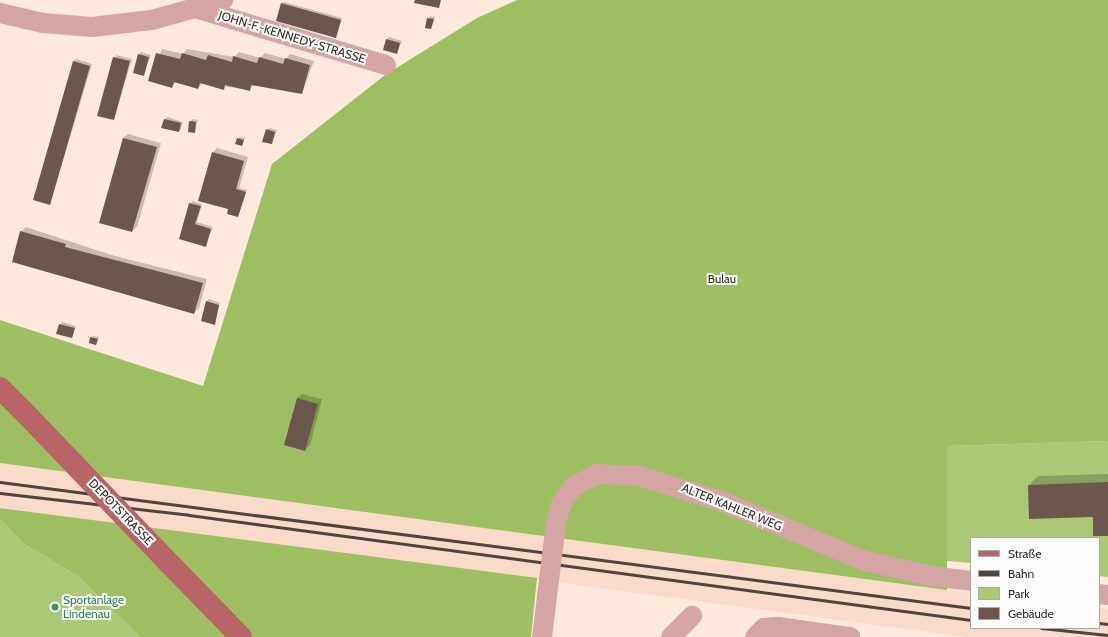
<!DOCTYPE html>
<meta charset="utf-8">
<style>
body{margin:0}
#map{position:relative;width:1108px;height:637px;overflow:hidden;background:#fee9de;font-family:Cabin,sans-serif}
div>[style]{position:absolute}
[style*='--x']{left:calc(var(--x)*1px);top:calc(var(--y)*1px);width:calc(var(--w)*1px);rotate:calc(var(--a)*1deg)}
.built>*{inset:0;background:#fadac8}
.green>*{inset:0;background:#abc877}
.forest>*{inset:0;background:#9ebf61}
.shadow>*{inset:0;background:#0003}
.building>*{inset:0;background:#6c574c}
.minor>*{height:20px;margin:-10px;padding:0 10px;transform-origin:10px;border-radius:10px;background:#d5a5a5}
.major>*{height:22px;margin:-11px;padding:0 11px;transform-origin:11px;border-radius:11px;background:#b96568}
.rail>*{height:3px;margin:-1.5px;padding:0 1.5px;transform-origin:1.5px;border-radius:1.5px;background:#4f453f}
.minor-bridge>*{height:20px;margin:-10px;padding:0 10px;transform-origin:10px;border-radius:10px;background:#d5a5a5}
.major-bridge>*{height:22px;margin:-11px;padding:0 11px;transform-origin:11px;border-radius:11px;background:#b96568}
.dots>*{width:11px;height:11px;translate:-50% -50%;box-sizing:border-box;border:2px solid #fbfbfb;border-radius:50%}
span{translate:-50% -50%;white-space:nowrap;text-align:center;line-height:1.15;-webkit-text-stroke:4px #fbfbfb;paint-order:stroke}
.street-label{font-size:12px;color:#362d28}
.park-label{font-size:12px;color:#2b3811}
.leisure-label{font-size:12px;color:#27864d}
.left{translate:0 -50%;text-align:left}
.legend{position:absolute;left:970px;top:537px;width:130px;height:92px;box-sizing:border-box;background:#fbfbfb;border:1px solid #aca9a7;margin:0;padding:5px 7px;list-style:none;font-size:12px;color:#362d28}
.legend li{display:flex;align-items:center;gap:8px;height:20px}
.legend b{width:20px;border:1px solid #aca9a7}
</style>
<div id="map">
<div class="built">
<div style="clip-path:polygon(0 463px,971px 593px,971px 628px,1099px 628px,1099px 608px,1108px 609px,1108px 637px,966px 637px,0 508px)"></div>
</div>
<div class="green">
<div style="clip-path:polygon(1108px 441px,1108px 577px,1099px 576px,1099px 538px,971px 538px,971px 563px,947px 561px,947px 446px)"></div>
<div style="clip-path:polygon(0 519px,24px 544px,79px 577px,140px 637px,0 637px)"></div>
</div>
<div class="forest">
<div style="clip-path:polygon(517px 0,1108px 0,1108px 441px,947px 446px,947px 590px,0 463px,0 320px,203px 386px,272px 164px,385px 75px,477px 18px)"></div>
<div style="clip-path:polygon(0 508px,537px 578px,531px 637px,140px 637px,79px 577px,24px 544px,0 519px)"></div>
</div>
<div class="shadow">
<div style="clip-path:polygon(284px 2px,342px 18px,337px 35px,282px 4px)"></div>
<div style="clip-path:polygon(430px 16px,435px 17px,431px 28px,426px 27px)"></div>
<div style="clip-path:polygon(389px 37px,402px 41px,397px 53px,387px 40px)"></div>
<div style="clip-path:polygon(162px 49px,183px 54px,187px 49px,234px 57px,239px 52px,260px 58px,265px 53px,286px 59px,290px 54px,314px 61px,302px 93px,254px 85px,249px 90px,203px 83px,198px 88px,177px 82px,172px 86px,150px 80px)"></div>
<div style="clip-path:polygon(141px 52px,151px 55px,143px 75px,139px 54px)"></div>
<div style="clip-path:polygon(116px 55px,132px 59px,114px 119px,98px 115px)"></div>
<div style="clip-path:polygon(76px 59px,92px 64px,50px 204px,74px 61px)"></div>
<div style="clip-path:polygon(167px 117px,183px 122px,181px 129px,179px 131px,165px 120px)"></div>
<div style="clip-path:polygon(192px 119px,198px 120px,194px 132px,190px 122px)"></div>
<div style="clip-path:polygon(269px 128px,277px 130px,272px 143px,267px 130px)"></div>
<div style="clip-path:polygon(128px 134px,161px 143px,137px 227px,132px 231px,100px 222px,123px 138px)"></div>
<div style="clip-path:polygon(240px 137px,245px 138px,242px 145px,238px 139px)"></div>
<div style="clip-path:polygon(217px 148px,248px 157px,239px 188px,247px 190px,238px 216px,230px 209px,213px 152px)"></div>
<div style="clip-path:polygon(192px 201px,202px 204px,197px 222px,213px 227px,205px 246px,180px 238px)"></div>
<div style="clip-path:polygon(26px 227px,115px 256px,207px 279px,199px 308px,194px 313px,21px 232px)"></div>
<div style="clip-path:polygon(209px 299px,220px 303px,214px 324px,207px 301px)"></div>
<div style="clip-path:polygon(62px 322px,76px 326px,72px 337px,57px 333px)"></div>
<div style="clip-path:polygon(93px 336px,99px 337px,96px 344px,91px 338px)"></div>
<div style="clip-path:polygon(302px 394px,322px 399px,310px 445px,305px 450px,297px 398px)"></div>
<div style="clip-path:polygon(1108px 474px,1108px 535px,1094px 516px,1029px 485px,1038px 476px)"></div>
</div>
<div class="building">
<div style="clip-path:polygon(415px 0,441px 0,439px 8px,414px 3px)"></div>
<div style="clip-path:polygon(281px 3px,341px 20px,336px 38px,276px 21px)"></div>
<div style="clip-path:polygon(427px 18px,434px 19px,431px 29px,425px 28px)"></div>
<div style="clip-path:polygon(386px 39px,400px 43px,397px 54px,383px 50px)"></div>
<div style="clip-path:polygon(156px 53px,180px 59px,182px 53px,206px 60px,208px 55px,232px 62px,233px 56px,257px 63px,259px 57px,283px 64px,285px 58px,310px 65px,302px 94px,251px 85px,250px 91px,225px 85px,224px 90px,200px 83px,198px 89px,174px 82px,172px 88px,148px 81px)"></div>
<div style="clip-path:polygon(138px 54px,149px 57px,144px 76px,133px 73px)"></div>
<div style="clip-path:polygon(113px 57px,130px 61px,114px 120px,97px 116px)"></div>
<div style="clip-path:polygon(73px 61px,90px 66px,50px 205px,33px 200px)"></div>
<div style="clip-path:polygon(164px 119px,181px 123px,179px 132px,161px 128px)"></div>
<div style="clip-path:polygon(189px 121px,196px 122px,195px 133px,188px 132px)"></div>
<div style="clip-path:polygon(266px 129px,275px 132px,272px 144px,262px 142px)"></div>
<div style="clip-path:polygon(123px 138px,157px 147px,132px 232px,99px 223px)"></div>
<div style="clip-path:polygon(237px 138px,244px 140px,242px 146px,235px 144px)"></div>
<div style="clip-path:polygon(212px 152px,244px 161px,236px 189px,246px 192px,238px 217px,227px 214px,228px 209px,198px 201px)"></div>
<div style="clip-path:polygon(189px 203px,201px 206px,195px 224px,211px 229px,206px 247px,179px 239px)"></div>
<div style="clip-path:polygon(20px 231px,66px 244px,65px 247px,203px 283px,194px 314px,12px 262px)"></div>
<div style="clip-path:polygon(206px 301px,219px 305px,215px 325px,201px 321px)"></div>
<div style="clip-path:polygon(59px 324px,75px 328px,72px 338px,56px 334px)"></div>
<div style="clip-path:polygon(90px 337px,98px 339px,96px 345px,89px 343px)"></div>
<div style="clip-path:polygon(297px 398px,318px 404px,305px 451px,284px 445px)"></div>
<div style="clip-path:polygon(1108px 482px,1108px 536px,1093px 536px,1093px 517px,1029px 519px,1028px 485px)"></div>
</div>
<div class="minor">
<div style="--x:198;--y:9;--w:196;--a:16.6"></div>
<div style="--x:0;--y:13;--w:44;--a:13.1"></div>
<div style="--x:43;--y:23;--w:49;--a:4.7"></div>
<div style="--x:92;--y:27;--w:60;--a:-6.7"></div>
<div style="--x:152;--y:20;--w:74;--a:-15.7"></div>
<div style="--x:556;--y:524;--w:21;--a:-76"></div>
<div style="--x:561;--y:504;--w:21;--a:-55"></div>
<div style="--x:573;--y:487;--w:26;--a:-29"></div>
<div style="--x:596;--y:474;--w:43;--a:2.7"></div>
<div style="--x:639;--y:476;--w:89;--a:17"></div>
<div style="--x:724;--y:502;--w:150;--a:22.8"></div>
<div style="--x:862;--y:560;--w:71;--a:13.1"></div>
<div style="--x:931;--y:576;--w:40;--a:7.1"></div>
<div style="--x:1099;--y:594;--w:9;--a:6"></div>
<div style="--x:542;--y:637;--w:41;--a:-83"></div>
<div style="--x:671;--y:637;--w:30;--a:-45"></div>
<div style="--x:755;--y:637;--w:13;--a:-45"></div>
<div style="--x:764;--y:628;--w:14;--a:-4"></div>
<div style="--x:778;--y:627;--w:73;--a:7.9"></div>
</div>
<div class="major">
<div style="--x:0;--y:388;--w:38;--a:45"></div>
<div style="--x:170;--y:564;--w:102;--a:45.8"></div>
</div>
<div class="rail">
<div style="--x:0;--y:482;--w:979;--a:7.39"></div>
<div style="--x:0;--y:493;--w:190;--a:6.6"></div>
<div style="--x:189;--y:515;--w:789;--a:7.65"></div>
<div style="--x:1099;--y:623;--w:9;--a:6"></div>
<div style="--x:1041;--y:628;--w:67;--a:6"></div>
</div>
<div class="minor-bridge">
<div style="--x:547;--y:596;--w:73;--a:-82.9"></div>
</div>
<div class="major-bridge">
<div style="--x:27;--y:415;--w:207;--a:46.2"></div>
</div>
<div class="dots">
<div style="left:55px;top:607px;background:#2e9e5b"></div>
</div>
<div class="street-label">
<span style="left:292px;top:37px;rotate:17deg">JOHN-F.-KENNEDY-STRASSE</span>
<span style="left:732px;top:507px;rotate:22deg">ALTER KAHLER WEG</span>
<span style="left:121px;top:512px;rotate:46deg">DEPOTSTRASSE</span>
</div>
<div class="park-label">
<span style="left:722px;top:279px">Bulau</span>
</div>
<div class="leisure-label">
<span class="left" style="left:63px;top:607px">Sportanlage<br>Lindenau</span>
</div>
<ul class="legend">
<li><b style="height:5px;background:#b96568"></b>Straße</li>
<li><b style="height:5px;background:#4f453f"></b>Bahn</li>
<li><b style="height:11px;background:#abc877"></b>Park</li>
<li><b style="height:11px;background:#6c574c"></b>Gebäude</li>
</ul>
</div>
